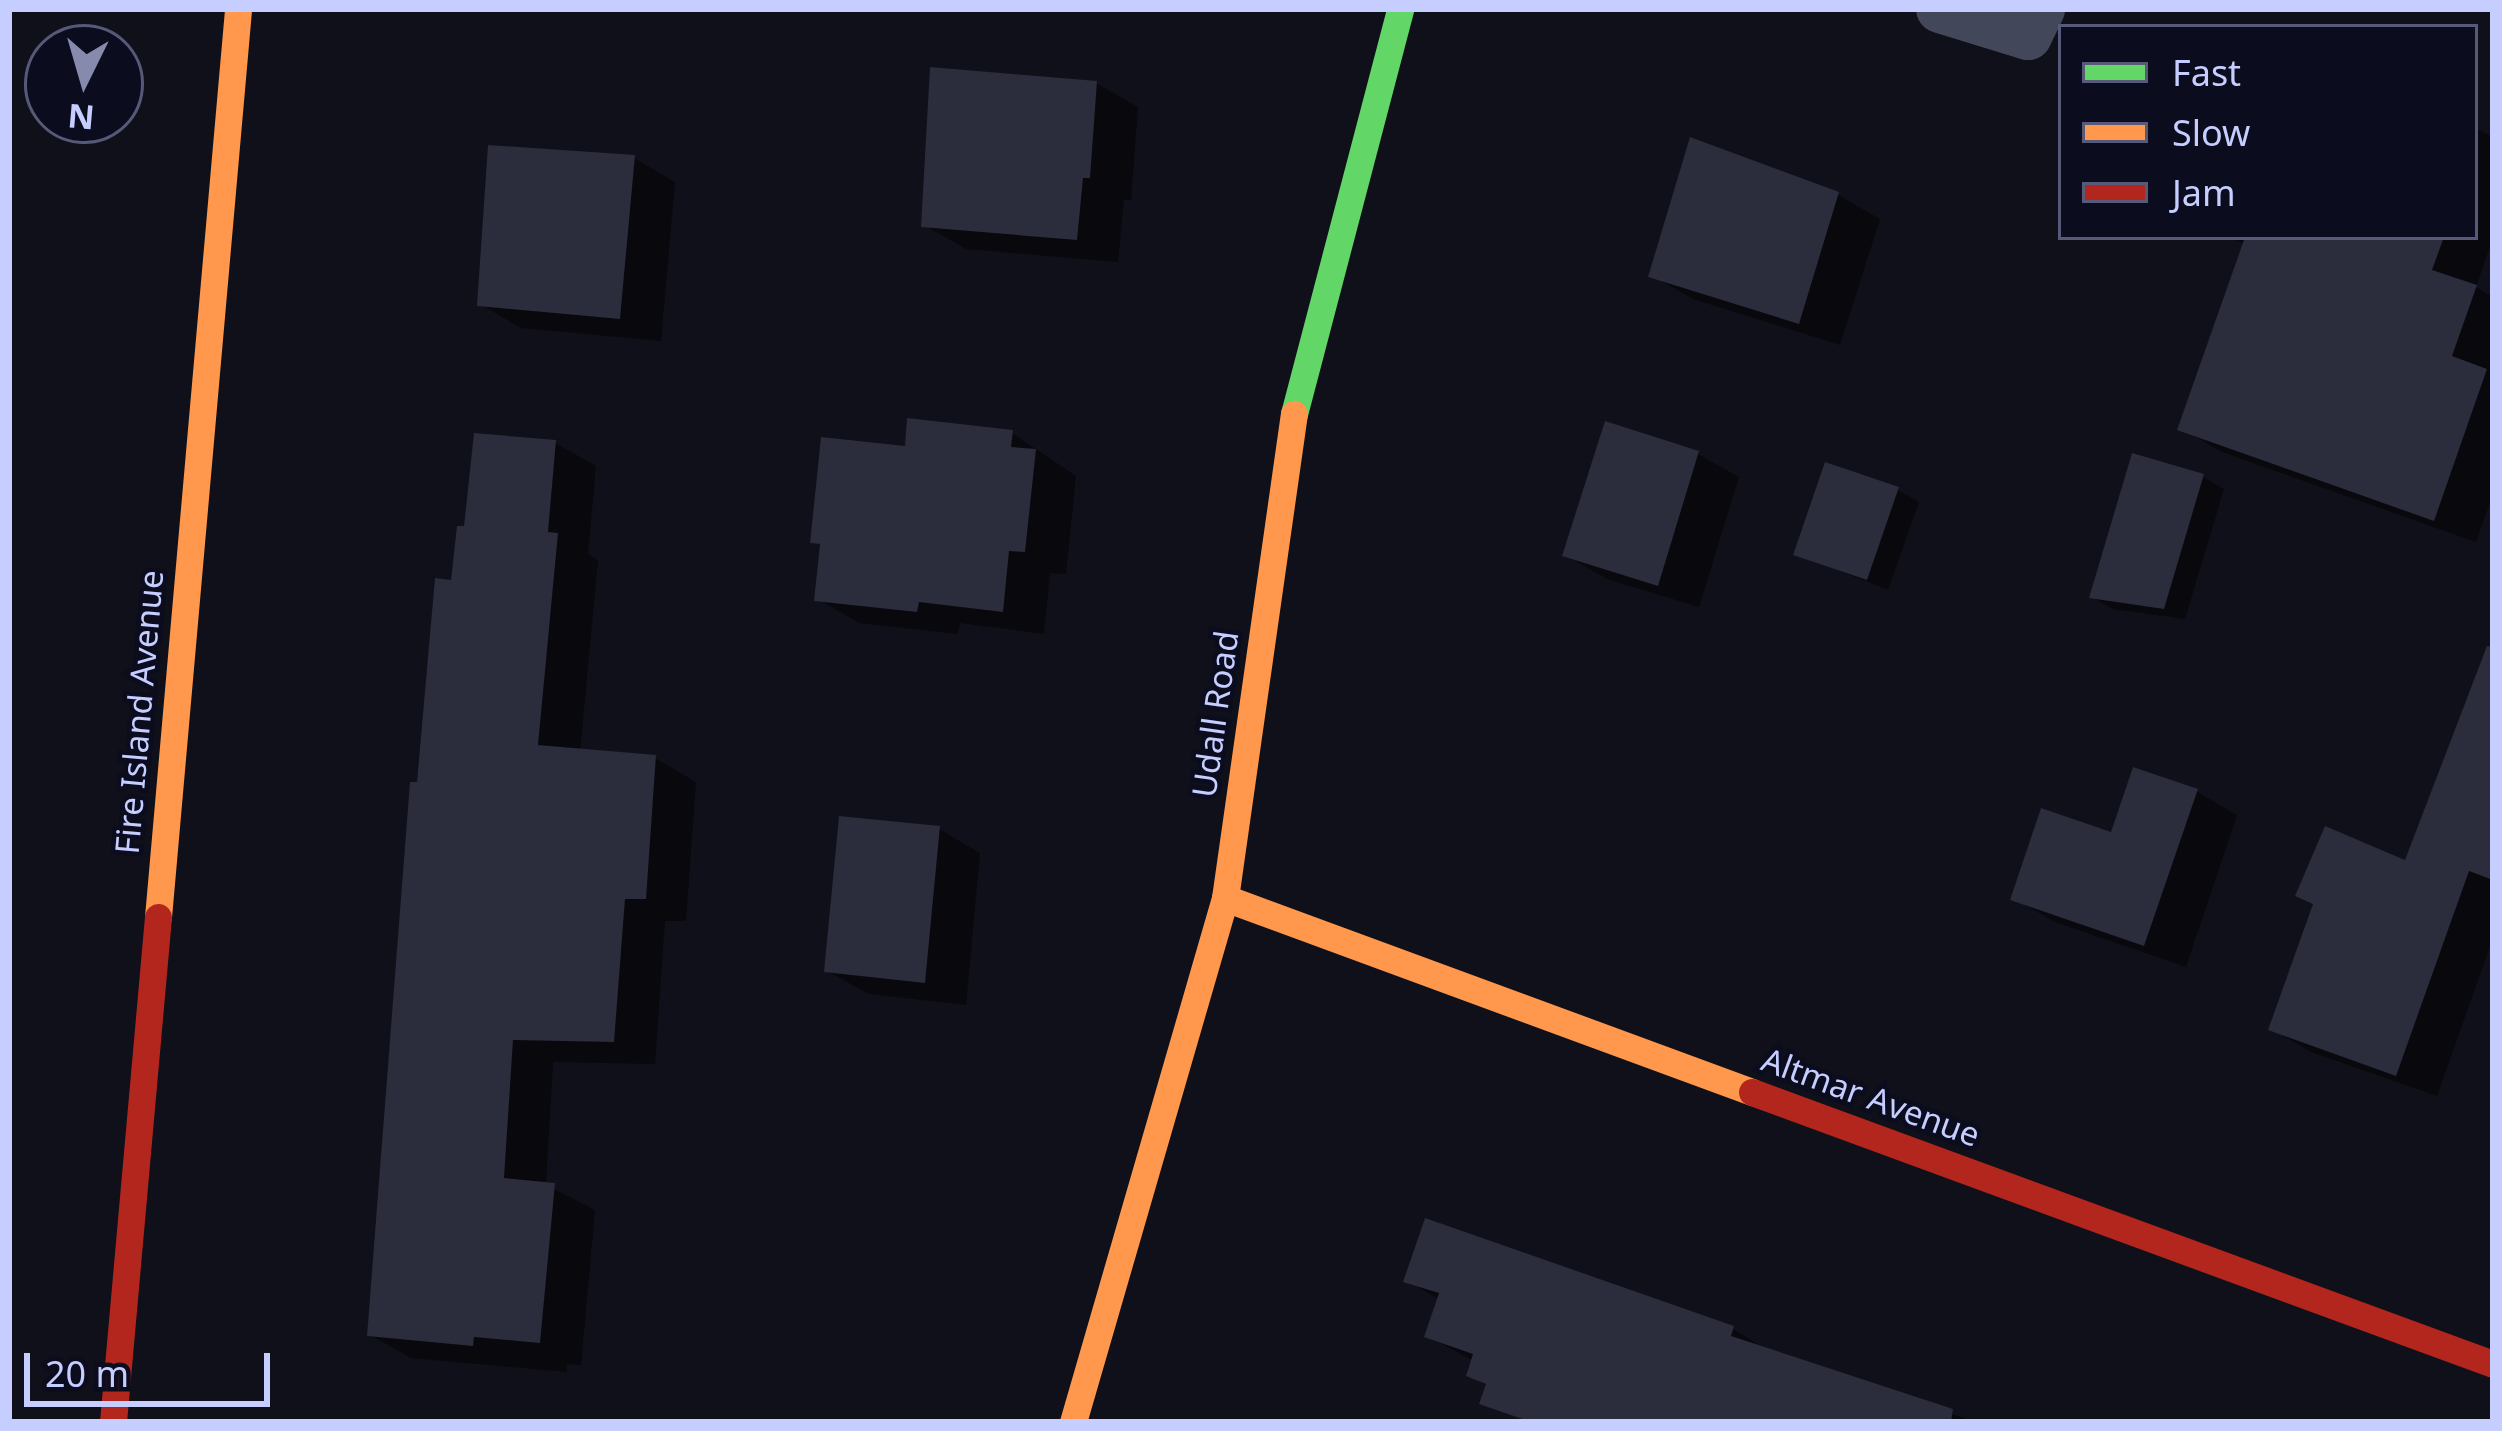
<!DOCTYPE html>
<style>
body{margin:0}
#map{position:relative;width:2502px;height:1431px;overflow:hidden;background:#0f1019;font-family:"Noto Sans",sans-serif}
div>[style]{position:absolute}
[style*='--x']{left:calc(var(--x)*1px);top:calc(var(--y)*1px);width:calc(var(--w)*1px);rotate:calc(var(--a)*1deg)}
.shadow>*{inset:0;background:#0007}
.building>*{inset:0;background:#2b2c3c}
.lane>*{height:48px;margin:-24px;padding:0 24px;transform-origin:24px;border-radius:24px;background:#43475a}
.fast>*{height:27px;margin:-13.5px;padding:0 13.5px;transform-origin:13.5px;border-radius:13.5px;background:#63d668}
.slow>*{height:27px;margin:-13.5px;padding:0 13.5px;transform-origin:13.5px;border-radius:13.5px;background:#ff974d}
.jam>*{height:27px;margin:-13.5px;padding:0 13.5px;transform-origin:13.5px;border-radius:13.5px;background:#b3261e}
span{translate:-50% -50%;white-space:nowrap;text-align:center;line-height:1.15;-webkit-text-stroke:9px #0b0c1d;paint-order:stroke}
.street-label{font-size:33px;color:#c6cdff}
.frame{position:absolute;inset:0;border:12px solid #c6cdff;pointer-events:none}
.legend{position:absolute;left:2058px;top:24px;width:420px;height:216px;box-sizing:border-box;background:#0b0c1d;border:3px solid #565977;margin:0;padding:15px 21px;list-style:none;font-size:36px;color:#c6cdff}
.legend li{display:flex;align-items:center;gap:24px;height:60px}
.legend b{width:60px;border:3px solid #565977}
.north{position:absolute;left:24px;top:24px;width:120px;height:120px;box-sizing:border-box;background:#0b0c1d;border:3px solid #565977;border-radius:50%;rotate:185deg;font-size:33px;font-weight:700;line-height:48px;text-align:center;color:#c6cdff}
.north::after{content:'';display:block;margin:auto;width:42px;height:54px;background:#868bae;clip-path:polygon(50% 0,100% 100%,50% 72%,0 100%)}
.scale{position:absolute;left:24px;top:1353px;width:246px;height:54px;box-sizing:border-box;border:6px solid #c6cdff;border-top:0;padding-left:15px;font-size:36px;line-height:42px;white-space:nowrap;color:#c6cdff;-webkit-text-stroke:9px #0b0c1d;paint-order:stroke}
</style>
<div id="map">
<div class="shadow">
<div style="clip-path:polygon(1096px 83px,1138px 107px,1131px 200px,1124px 200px,1118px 262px,966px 249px,924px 225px)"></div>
<div style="clip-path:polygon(2475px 128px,2493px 137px,2493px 238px,2476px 287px,2493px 297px,2493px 494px,2476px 542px,2222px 452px,2181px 428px,2246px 244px,2226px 237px,2475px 237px)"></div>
<div style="clip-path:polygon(634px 158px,675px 182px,661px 341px,521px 328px,480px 304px)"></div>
<div style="clip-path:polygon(1838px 195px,1880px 219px,1840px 345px,1693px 299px,1651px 275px)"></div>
<div style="clip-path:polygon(1012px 433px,1076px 476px,1066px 574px,1050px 573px,1044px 634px,960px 623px,958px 634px,859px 623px,818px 599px,823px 547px,813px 541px,908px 449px)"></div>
<div style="clip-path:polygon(555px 443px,596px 466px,588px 554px,598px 560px,580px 752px,655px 758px,696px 782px,686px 921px,665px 921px,655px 1064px,553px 1062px,546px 1185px,595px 1210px,581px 1365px,567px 1364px,567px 1372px,411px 1358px,370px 1335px,420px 785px,453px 583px,467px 529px)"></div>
<div style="clip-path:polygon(1698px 454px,1739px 477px,1699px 607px,1607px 579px,1565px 555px)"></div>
<div style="clip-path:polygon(2203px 477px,2224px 489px,2185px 619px,2113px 609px,2092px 597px)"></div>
<div style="clip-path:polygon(1898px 490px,1919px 502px,1888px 590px,1797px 554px)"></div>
<div style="clip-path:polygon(2493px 685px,2493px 938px,2437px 1096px,2311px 1052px,2272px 1029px,2407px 864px)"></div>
<div style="clip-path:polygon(2196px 791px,2237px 815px,2186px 967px,2055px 922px,2013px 898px)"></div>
<div style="clip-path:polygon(939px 829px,980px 853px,966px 1005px,869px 994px,827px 971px)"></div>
<div style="clip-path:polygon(1406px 1280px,1733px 1329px,1774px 1354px,1976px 1422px,1546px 1422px,1470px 1375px,1474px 1361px,1427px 1336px,1440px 1300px)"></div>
</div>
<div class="building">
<div style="clip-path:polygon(930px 67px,1097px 81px,1090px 178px,1083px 178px,1077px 240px,921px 227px)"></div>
<div style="clip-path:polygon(1690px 137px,1839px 192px,1799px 324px,1648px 277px)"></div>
<div style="clip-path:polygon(488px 145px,635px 155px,620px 319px,477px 306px)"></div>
<div style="clip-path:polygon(2245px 237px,2444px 237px,2432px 270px,2477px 285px,2452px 356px,2487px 369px,2434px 521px,2177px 430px)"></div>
<div style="clip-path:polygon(907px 418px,1013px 430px,1011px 447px,1036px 449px,1025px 552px,1009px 551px,1003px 612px,919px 602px,917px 612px,814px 601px,820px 544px,810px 543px,821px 437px,905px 446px)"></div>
<div style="clip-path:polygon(1605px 421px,1699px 451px,1658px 586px,1562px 556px)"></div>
<div style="clip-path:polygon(474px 433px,556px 440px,548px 532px,558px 533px,538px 745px,656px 755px,646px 899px,625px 899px,614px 1042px,513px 1040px,504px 1178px,555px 1183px,540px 1343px,474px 1337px,473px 1346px,367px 1336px,410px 782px,417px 782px,435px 578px,451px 580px,457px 526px,464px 526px)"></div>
<div style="clip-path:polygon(2132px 453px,2204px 474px,2164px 609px,2089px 598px)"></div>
<div style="clip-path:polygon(1825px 462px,1899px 487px,1867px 580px,1793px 555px)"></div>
<div style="clip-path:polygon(2487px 646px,2493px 647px,2493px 880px,2469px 871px,2396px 1076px,2268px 1030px,2313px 904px,2295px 896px,2325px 826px,2405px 860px)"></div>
<div style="clip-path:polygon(2133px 767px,2198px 789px,2144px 946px,2010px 900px,2041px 808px,2111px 832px)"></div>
<div style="clip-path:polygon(839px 816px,940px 826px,925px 983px,824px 972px)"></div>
<div style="clip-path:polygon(1425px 1218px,1734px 1326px,1731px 1336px,1953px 1409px,1951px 1422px,1531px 1422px,1479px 1404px,1486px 1384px,1466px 1376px,1473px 1354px,1424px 1337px,1439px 1293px,1403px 1282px)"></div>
</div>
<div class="lane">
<div style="--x:1940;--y:9;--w:92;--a:17.1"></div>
<div style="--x:2028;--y:36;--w:30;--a:-64"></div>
</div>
<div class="fast">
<div style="--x:1294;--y:414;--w:419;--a:-75.3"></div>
</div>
<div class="slow">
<div style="--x:1225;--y:898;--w:562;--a:20.21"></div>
<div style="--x:158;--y:917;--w:912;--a:-84.96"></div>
<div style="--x:1073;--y:1422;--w:546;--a:-73.82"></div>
<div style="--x:1225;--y:898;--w:489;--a:-81.9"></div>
</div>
<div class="jam">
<div style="--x:1752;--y:1092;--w:789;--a:20.16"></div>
<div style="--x:113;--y:1422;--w:507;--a:-84.91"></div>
</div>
<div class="street-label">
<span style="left:139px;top:712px;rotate:-85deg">Fire Island Avenue</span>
<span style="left:1215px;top:714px;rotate:-82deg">Udall Road</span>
<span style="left:1871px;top:1097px;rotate:20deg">Altmar Avenue</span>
</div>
<div class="frame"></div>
<ul class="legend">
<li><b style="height:15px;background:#63d668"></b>Fast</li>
<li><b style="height:15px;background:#ff974d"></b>Slow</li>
<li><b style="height:15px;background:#b3261e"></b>Jam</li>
</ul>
<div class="north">N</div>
<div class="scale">20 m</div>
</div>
